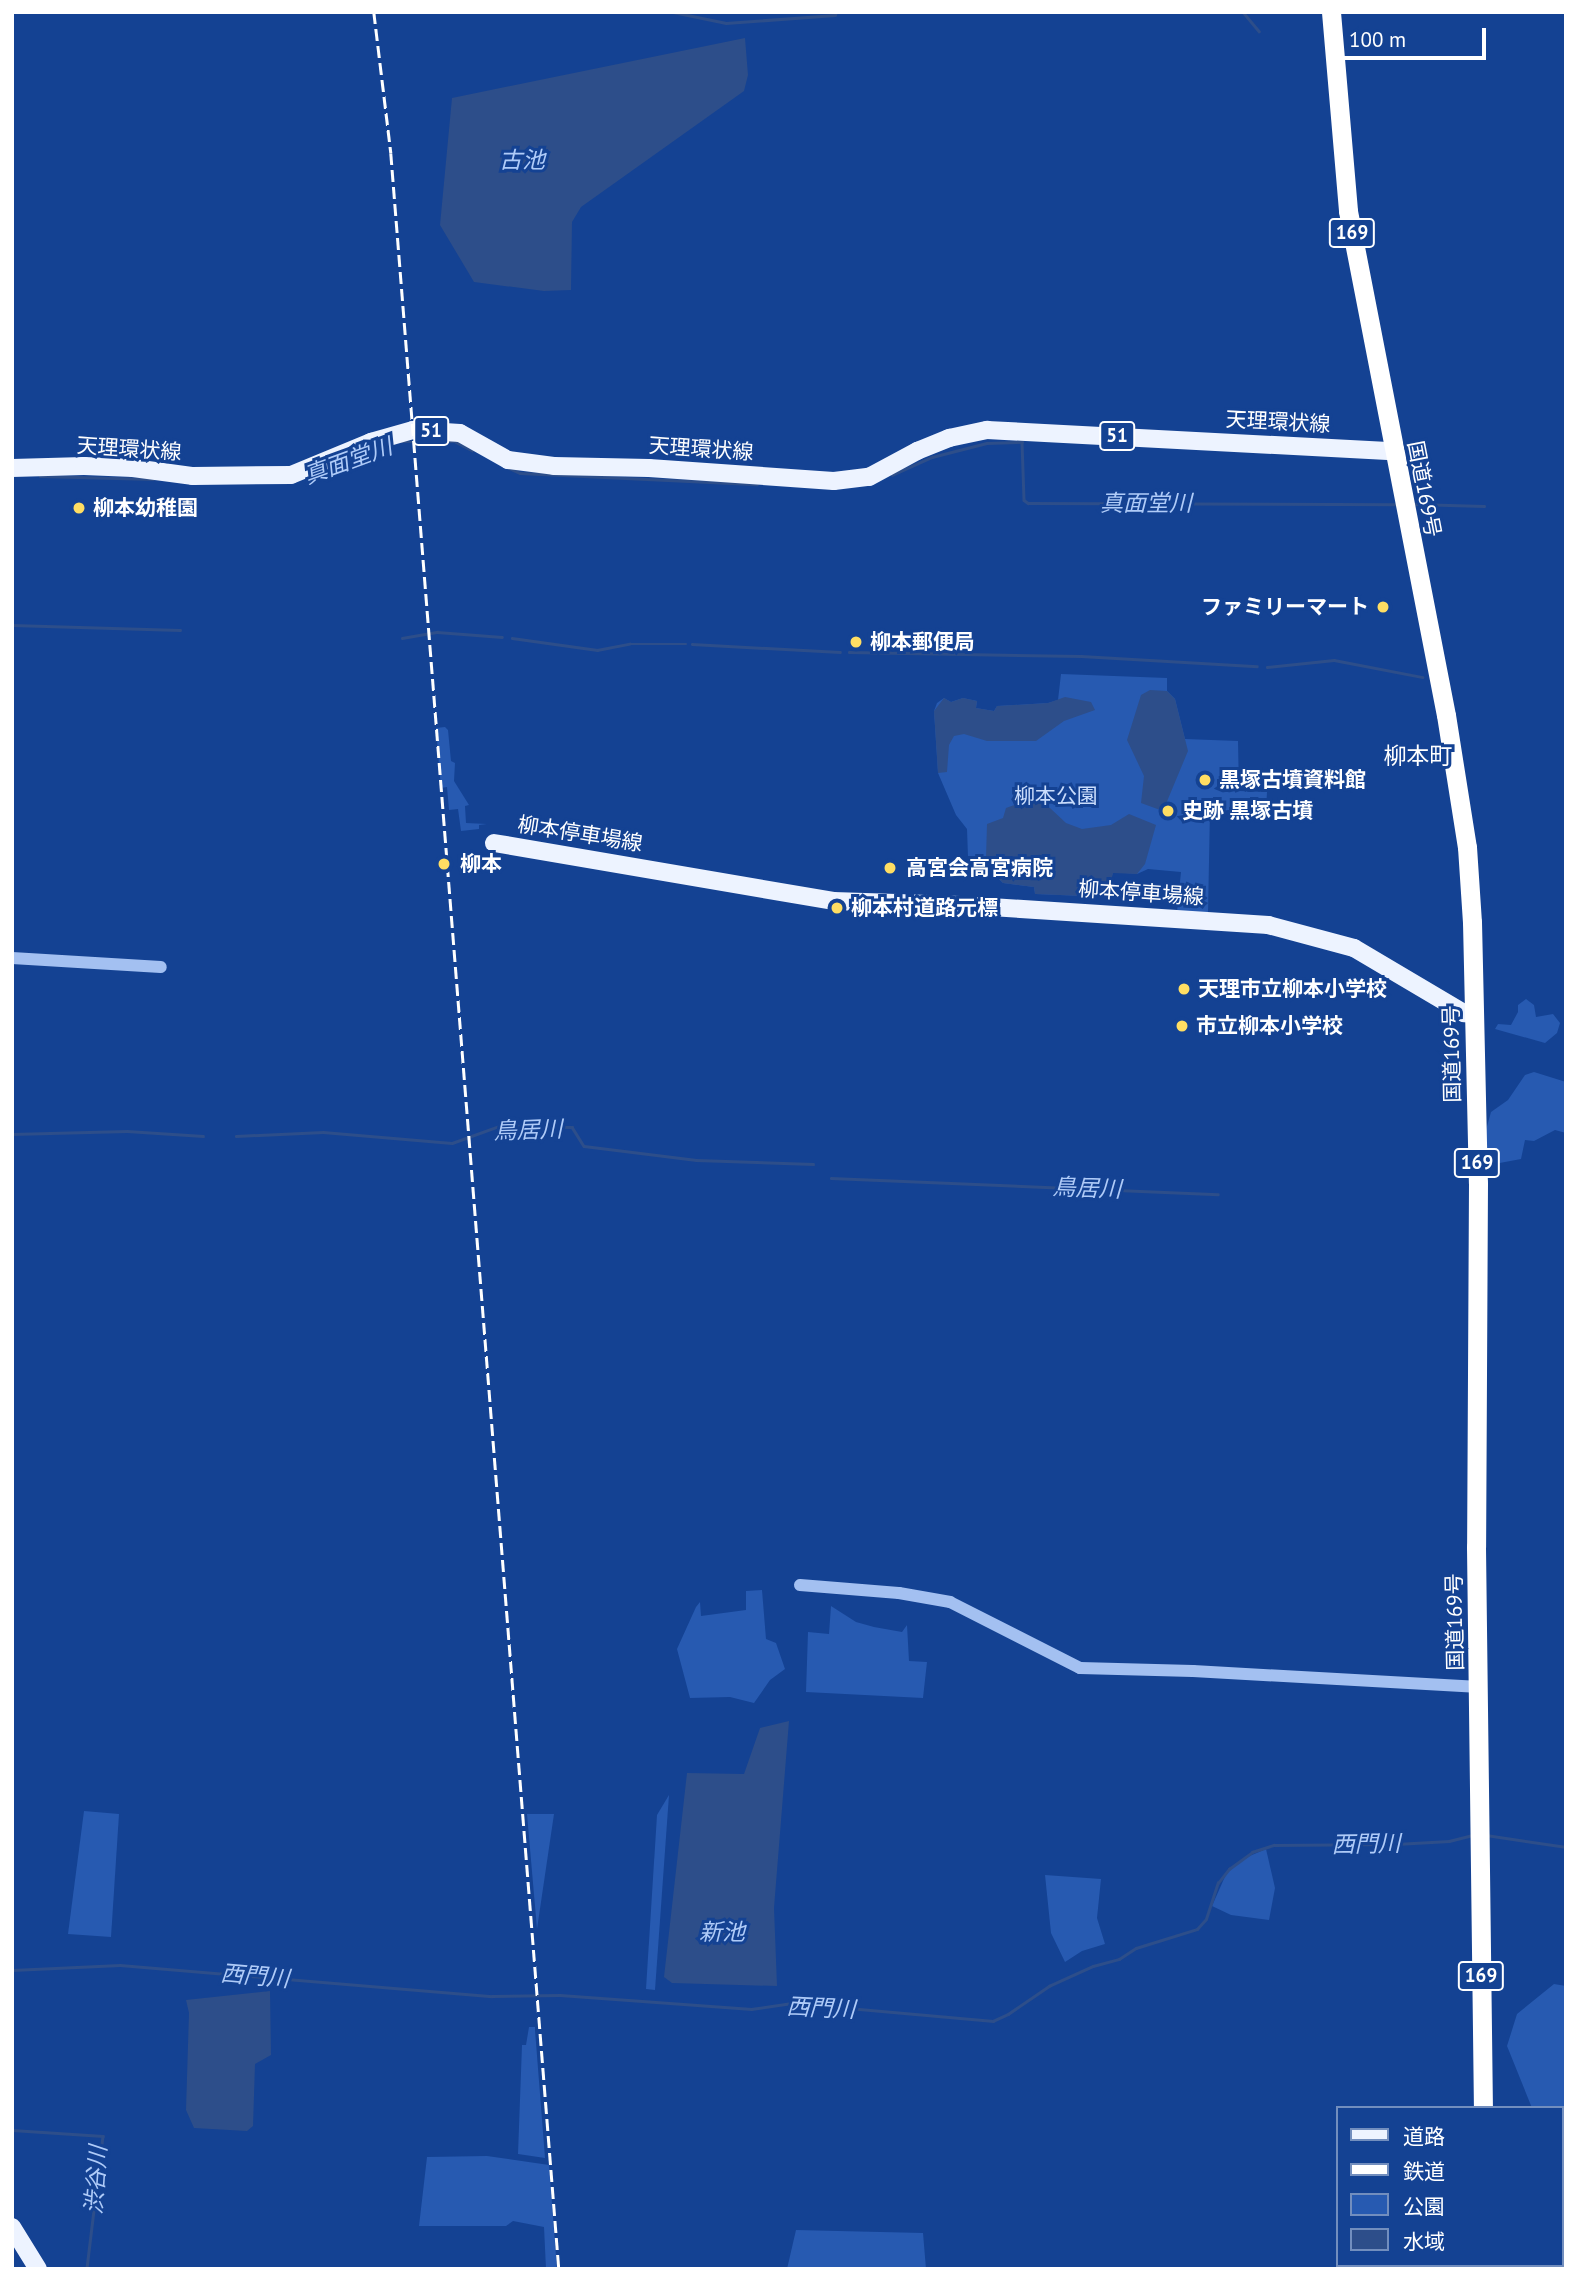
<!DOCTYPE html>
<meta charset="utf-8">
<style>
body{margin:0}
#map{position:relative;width:1578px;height:2281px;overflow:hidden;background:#144293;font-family:"PT Sans","Noto Sans JP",sans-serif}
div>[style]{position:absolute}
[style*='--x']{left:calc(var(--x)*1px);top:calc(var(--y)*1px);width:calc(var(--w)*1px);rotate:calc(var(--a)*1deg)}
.green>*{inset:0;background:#275ab1}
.water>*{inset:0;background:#2d4e8a}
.stream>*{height:2.5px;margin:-1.25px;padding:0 1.25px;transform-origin:1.25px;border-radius:1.25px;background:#2d4e8a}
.minor>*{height:12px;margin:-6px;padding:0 6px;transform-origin:6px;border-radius:6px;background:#a3c0f1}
.major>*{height:18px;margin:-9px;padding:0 9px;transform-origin:9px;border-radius:9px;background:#edf3ff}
.highway>*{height:19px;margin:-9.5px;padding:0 9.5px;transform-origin:9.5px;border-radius:9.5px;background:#fff}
.rail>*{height:2.5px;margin-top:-1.25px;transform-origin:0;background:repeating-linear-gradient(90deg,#fff 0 12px,transparent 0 17px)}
.dots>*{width:19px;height:19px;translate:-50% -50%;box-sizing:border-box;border:4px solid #144293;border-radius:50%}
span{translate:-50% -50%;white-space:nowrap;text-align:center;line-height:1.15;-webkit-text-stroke:6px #144293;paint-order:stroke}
.shield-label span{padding:2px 5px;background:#144293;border:2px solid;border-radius:5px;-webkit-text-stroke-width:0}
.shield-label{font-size:19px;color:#fff;font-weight:700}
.street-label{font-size:21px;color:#fff}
.poi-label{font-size:21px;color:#fff;font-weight:700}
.left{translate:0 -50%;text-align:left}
.right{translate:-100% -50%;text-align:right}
.park-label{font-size:21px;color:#caddfc}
.water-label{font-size:23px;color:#afcbf8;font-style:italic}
.neighbourhood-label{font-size:23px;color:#fff}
.frame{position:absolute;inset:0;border:14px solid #fff;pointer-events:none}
.legend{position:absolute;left:1336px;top:2106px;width:228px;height:161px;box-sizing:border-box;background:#144293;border:2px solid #728ebe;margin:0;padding:9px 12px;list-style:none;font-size:21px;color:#fff}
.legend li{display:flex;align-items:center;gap:14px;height:35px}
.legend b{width:35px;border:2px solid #728ebe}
.scale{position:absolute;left:1336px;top:28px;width:150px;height:32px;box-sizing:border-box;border:4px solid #fff;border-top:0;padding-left:9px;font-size:21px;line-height:24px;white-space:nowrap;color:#fff;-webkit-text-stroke:5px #144293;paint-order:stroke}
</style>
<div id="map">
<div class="green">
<div style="clip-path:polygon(1061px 674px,1167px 678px,1167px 691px,1175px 699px,1185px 739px,1238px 741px,1239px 791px,1267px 792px,1266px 811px,1210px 810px,1208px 913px,1177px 912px,1181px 872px,1148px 869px,1137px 874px,1113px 872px,1107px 897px,1035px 894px,1034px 887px,1003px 883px,991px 871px,985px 858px,968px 857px,967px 829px,956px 815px,938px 773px,934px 711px,937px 703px,944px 698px,951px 702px,963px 698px,977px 701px,976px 708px,994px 711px,997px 706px,1048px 703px,1058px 700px)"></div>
<div style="clip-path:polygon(445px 727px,448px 730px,451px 761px,455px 763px,454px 781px,469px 805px,465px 806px,466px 823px,487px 824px,479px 825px,479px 829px,461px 831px,458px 809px,449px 810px,447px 787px,441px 788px,436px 728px)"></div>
<div style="clip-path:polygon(1526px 999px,1534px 1005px,1536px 1017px,1553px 1014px,1560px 1023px,1557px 1033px,1545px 1043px,1495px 1029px,1498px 1024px,1511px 1025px,1518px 1012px,1518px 1005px)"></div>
<div style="clip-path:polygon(1534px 1072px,1566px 1082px,1566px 1133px,1555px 1130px,1534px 1141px,1525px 1140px,1521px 1159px,1489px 1165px,1485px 1159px,1486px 1130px,1491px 1112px,1508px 1100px,1525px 1075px)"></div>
<div style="clip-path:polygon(762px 1590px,766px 1639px,776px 1643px,785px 1669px,770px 1680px,754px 1703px,730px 1697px,690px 1698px,677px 1649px,696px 1607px,700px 1602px,701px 1616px,746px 1610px,746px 1591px)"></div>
<div style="clip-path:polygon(831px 1606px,856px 1622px,874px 1627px,902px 1632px,907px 1625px,909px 1661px,927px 1662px,923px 1698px,806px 1692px,808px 1632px,829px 1634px)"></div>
<div style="clip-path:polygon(669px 1795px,655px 1990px,646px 1989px,657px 1815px)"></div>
<div style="clip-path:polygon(84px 1811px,119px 1814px,111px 1937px,68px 1934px)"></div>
<div style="clip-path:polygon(527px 1814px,554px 1814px,537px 1929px)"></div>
<div style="clip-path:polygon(1266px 1849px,1275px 1888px,1269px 1920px,1231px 1915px,1212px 1906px,1227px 1872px,1245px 1858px)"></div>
<div style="clip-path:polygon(1045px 1875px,1101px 1879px,1097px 1918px,1105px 1944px,1082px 1951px,1065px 1962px,1051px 1933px)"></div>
<div style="clip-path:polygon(1554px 1984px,1566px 1986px,1566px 2109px,1562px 2111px,1562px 2108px,1532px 2108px,1507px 2046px,1517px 2014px)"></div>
<div style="clip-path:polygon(529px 2027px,535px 2027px,535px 2030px,545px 2158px,518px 2154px,522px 2045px,526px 2045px)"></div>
<div style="clip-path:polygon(487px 2156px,549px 2165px,557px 2269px,546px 2269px,544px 2227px,513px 2221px,506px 2226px,419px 2226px,427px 2157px)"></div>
<div style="clip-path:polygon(796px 2230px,923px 2233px,926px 2269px,787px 2269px)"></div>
</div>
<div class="water">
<div style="clip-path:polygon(745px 38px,748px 75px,744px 91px,581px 207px,572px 222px,571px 290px,544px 291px,474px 282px,440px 225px,452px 98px)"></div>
<div style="clip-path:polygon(1150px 690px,1167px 691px,1175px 699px,1188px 751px,1163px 811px,1141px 803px,1144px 776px,1127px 740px,1141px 695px)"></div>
<div style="clip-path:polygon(1065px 697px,1091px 702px,1095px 710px,1064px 721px,1036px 741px,987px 741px,964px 734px,954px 736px,949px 745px,947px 772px,938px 773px,934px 711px,944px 698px,951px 702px,963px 698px,977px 701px,976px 708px,994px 711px,997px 706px,1048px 703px)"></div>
<div style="clip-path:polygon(1023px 802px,1038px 802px,1050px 808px,1066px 823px,1082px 829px,1111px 825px,1129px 814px,1156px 825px,1145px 864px,1137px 874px,1113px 873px,1107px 897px,1035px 894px,1034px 887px,1003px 883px,991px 871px,986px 858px,987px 824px,1003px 818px,1006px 808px)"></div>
<div style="clip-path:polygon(789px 1721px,774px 1908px,777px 1986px,672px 1983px,664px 1977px,687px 1773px,744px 1774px,760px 1728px)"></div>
<div style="clip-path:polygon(270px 1991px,271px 2055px,255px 2064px,253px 2126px,247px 2131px,194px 2128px,186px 2110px,189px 2013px,186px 2000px)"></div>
</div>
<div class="stream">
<div style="--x:673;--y:12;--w:54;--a:11.7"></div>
<div style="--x:726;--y:23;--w:109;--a:-4.2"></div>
<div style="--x:835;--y:15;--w:3;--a:-72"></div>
<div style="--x:1243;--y:12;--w:25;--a:50"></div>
<div style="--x:400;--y:442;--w:56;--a:0"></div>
<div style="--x:456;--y:442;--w:18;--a:27"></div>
<div style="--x:509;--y:468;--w:12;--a:24"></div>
<div style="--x:520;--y:473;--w:237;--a:2.7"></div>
<div style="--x:892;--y:475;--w:44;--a:-24.2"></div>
<div style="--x:932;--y:457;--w:57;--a:-14.3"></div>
<div style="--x:987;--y:443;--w:35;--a:-2"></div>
<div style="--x:1022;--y:442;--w:58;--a:88"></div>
<div style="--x:1024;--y:500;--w:5;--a:37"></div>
<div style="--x:1028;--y:503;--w:369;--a:0.2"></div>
<div style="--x:40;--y:476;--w:113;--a:1.5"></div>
<div style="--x:1414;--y:504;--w:70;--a:1.6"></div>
<div style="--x:12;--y:625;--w:168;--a:1.7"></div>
<div style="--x:402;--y:638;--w:36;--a:-10"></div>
<div style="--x:437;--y:632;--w:65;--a:4.4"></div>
<div style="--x:512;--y:638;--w:86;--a:8"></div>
<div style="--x:597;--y:650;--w:33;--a:-11"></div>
<div style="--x:629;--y:644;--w:57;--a:0"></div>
<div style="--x:692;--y:644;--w:148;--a:3.1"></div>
<div style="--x:849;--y:652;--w:232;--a:1"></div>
<div style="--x:1081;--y:656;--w:176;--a:3.3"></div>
<div style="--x:1267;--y:667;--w:67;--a:-6"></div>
<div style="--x:1334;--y:660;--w:90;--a:10.9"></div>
<div style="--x:12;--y:1134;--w:115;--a:-1.5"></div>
<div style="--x:127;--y:1131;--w:76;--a:3.8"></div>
<div style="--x:236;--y:1136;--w:87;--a:-2.6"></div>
<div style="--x:323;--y:1132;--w:129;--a:4.9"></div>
<div style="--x:452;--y:1143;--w:50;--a:-19.9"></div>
<div style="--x:499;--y:1126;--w:73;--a:0.8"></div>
<div style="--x:572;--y:1127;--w:22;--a:58"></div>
<div style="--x:584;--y:1146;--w:113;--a:7.1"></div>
<div style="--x:696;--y:1160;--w:117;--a:2"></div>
<div style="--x:831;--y:1178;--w:387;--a:2.4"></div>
<div style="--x:1486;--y:1835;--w:81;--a:8.5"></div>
<div style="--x:12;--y:1970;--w:108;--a:-2.7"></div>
<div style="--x:120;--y:1965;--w:373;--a:4.8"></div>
<div style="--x:492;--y:1996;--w:68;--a:-0.8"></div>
<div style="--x:560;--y:1995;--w:192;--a:4.2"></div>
<div style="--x:751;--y:2009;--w:41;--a:-8.3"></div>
<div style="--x:792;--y:2003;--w:202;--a:5.1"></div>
<div style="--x:993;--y:2021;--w:17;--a:-25"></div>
<div style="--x:1008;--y:2014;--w:50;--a:-34.3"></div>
<div style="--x:1049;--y:1986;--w:48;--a:-24.4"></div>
<div style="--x:1093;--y:1966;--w:27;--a:-15"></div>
<div style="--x:1119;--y:1959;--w:20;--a:-33"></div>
<div style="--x:1136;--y:1948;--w:64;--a:-17.3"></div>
<div style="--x:1197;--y:1929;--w:13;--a:-48"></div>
<div style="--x:1206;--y:1919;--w:38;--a:-72"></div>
<div style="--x:1218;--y:1883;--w:18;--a:-52"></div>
<div style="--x:1229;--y:1869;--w:29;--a:-36"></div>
<div style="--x:1252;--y:1852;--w:23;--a:-18"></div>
<div style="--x:1274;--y:1845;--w:122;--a:-0.5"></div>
<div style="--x:1396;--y:1844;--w:53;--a:-3.2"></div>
<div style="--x:1449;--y:1841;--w:25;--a:-14"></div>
<div style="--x:12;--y:2130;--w:91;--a:3.8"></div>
<div style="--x:103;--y:2136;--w:134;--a:96.9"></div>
</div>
<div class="minor">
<div style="--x:12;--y:958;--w:149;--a:3.5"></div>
<div style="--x:800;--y:1585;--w:99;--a:4.6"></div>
<div style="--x:899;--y:1593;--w:52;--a:10"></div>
<div style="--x:950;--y:1602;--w:146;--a:26.9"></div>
<div style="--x:1080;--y:1668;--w:113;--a:1.5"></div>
<div style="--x:1193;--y:1671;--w:287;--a:3.2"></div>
</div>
<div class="major">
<div style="--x:12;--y:468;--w:72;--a:-1.6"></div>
<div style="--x:84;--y:466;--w:49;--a:2.3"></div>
<div style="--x:133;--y:468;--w:61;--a:7.6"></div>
<div style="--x:193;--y:476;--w:98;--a:-0.6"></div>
<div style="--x:291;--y:475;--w:87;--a:-22.4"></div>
<div style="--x:371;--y:442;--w:44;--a:-15.9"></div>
<div style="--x:413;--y:430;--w:47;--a:3.7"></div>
<div style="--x:460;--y:433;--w:55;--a:29.4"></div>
<div style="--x:508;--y:460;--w:46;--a:7.4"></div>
<div style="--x:554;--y:466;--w:95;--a:1.2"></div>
<div style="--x:649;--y:468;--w:185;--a:4"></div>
<div style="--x:834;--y:481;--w:35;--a:-7"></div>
<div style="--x:869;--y:477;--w:55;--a:-28.4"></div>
<div style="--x:917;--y:451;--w:35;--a:-22"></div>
<div style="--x:949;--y:438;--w:39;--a:-12"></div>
<div style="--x:987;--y:430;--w:406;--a:3"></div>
<div style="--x:494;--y:843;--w:344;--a:9.7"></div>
<div style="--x:833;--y:901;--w:127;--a:1.8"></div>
<div style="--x:960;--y:905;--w:309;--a:3.7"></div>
<div style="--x:1268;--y:925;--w:89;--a:15"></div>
<div style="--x:1354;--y:948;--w:128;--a:30.6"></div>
<div style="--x:1464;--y:1013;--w:11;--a:10"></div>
<div style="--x:12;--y:2227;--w:49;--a:58.2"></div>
</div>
<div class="highway">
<div style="--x:1331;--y:12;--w:200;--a:85.1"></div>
<div style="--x:1348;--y:211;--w:513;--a:79"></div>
<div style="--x:1446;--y:715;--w:134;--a:81"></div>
<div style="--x:1467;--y:847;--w:75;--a:86.2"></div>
<div style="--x:1472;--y:922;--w:261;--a:88.7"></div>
<div style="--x:1478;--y:1183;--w:364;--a:90.3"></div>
<div style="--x:1476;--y:1547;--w:561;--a:89.29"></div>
<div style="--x:1484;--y:2269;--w:4;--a:-76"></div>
</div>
<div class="rail">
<div style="--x:374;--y:12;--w:142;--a:83.1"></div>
<div style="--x:391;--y:153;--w:2123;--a:85.46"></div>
</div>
<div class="dots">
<div style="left:79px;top:508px;background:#ffde63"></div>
<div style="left:1383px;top:607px;background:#ffde63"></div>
<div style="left:856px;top:642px;background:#ffde63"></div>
<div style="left:1205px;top:780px;background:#ffde63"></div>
<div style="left:1168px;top:811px;background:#ffde63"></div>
<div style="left:444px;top:864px;background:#ffde63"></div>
<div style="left:890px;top:868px;background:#ffde63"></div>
<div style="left:837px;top:908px;background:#ffde63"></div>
<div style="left:1184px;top:989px;background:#ffde63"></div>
<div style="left:1182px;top:1026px;background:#ffde63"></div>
</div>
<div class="shield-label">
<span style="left:1352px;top:233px">169</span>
<span style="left:431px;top:431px">51</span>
<span style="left:1117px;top:436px">51</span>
<span style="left:1477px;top:1163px">169</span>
<span style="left:1481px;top:1976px">169</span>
</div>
<div class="street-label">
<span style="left:1278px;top:422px;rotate:3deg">天理環状線</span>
<span style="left:129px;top:449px;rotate:4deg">天理環状線</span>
<span style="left:701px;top:449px;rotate:4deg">天理環状線</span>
<span style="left:1424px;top:489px;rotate:79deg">国道169号</span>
<span style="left:580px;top:834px;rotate:9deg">柳本停車場線</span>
<span style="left:1141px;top:893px;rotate:4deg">柳本停車場線</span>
<span style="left:1452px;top:1054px;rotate:-91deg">国道169号</span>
<span style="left:1455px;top:1622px;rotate:-91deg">国道169号</span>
</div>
<div class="poi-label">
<span class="left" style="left:93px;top:508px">柳本幼稚園</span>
<span class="right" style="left:1369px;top:607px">ファミリーマート</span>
<span class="left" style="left:870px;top:642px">柳本郵便局</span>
<span class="left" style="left:1219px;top:780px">黒塚古墳資料館</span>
<span class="left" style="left:1182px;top:811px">史跡 黒塚古墳</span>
<span class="left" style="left:460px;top:864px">柳本</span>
<span class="left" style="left:906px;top:868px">高宮会高宮病院</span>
<span class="left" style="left:851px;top:908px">柳本村道路元標</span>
<span class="left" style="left:1198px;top:989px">天理市立柳本小学校</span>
<span class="left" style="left:1196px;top:1026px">市立柳本小学校</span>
</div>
<div class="park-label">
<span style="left:1056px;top:796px">柳本公園</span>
</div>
<div class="water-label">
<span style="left:522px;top:160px">古池</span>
<span style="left:348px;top:461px;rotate:-20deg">真面堂川</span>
<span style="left:1146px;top:503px">真面堂川</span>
<span style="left:528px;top:1130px;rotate:-2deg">鳥居川</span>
<span style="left:1087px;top:1188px;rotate:2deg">鳥居川</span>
<span style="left:1366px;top:1844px;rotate:-1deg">西門川</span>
<span style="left:722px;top:1932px">新池</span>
<span style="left:255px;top:1976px;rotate:5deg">西門川</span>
<span style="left:821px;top:2008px;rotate:3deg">西門川</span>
<span style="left:96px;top:2180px;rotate:-86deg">渋谷川</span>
</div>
<div class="neighbourhood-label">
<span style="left:1418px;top:756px">柳本町</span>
</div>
<div class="frame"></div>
<ul class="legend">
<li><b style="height:9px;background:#edf3ff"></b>道路</li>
<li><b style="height:9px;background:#fff"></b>鉄道</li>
<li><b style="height:19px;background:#275ab1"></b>公園</li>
<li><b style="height:19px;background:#2d4e8a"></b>水域</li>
</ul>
<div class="scale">100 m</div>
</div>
